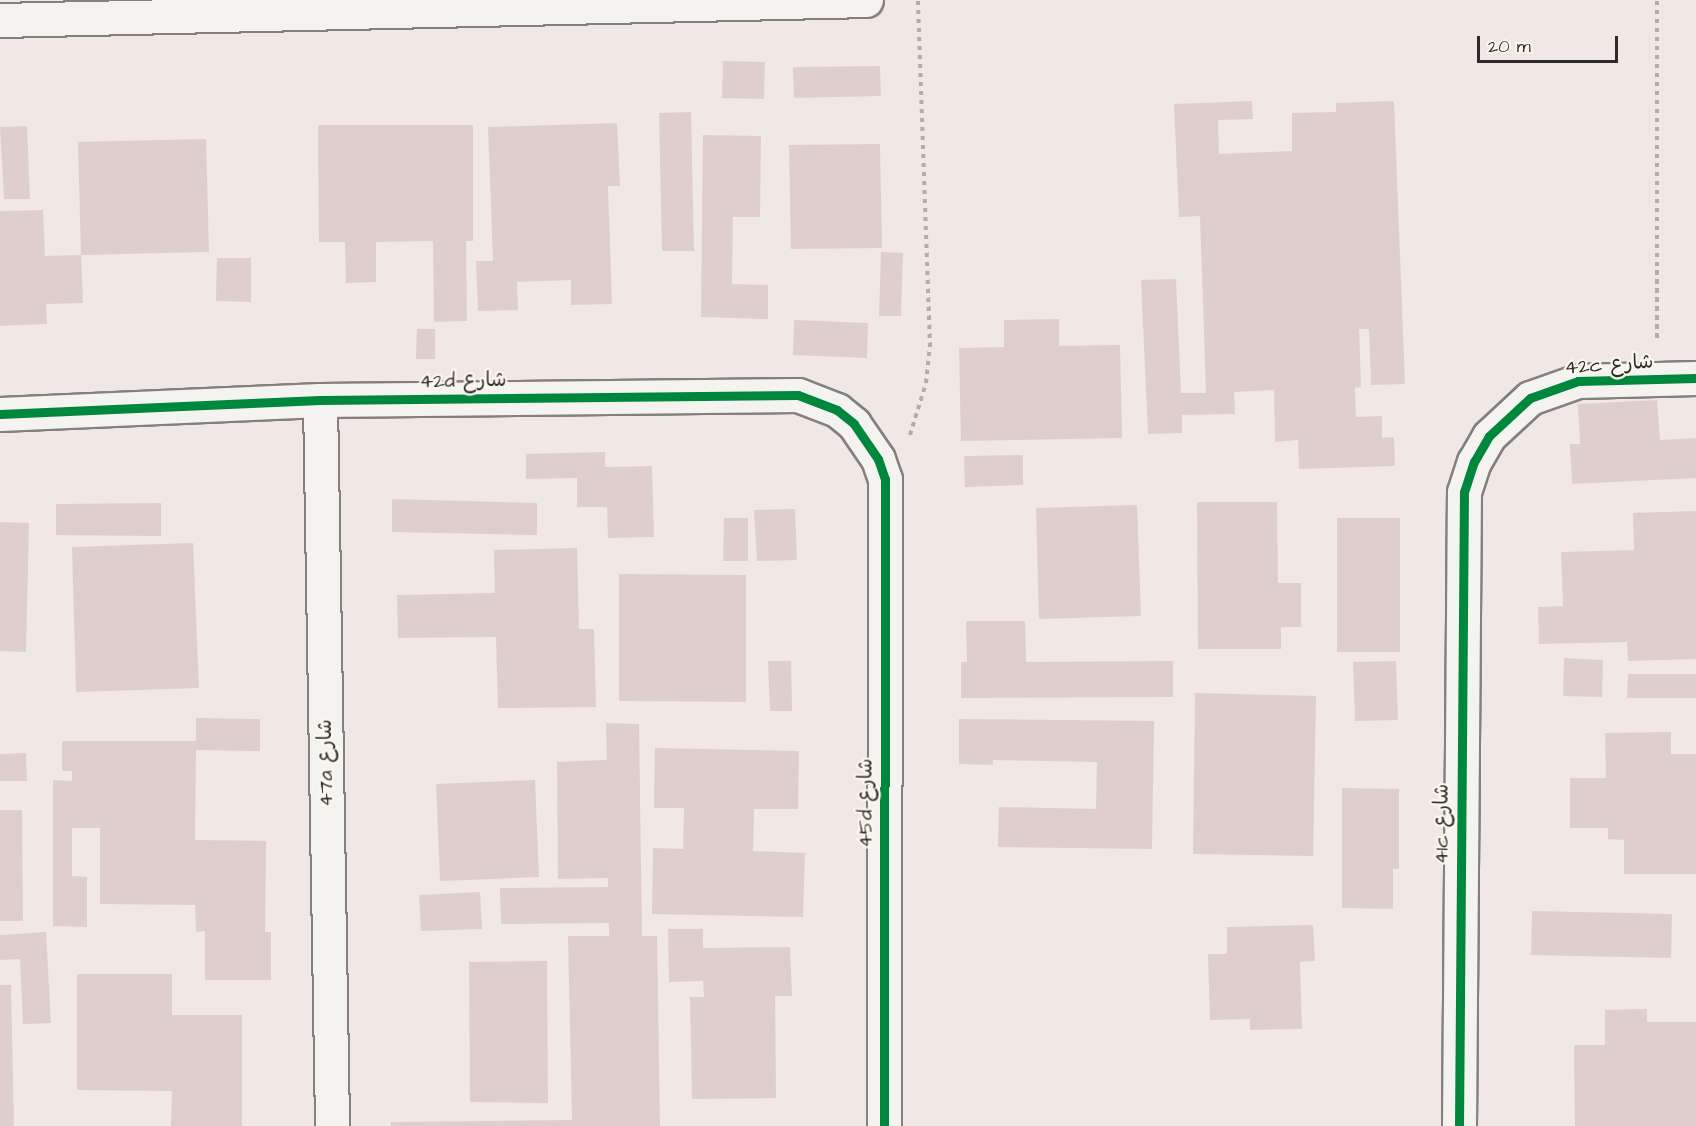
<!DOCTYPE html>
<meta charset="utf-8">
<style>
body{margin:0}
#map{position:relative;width:1696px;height:1126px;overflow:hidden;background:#f0e8e4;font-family:"Architects Daughter","Playpen Sans Arabic",sans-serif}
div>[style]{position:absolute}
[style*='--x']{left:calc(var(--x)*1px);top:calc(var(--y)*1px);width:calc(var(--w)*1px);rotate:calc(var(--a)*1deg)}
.building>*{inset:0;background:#decfcc}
.path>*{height:4px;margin-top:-2px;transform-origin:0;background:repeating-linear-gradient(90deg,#b0aeac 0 4.5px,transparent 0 9px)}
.roads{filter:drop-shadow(2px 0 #84807e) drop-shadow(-2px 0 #84807e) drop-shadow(0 2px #84807e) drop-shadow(0 -2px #84807e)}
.street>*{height:33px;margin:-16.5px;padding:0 16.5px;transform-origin:16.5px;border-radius:16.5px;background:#f5f3ef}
.secondary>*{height:33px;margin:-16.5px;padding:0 16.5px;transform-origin:16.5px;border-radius:16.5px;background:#f5f3ef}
.cycleway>*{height:9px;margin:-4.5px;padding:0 4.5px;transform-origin:4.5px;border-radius:4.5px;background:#00873e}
span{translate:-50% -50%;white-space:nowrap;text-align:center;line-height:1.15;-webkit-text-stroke:4.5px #fbf7ec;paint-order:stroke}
.street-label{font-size:20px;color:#2b2b2b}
.scale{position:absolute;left:1477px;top:36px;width:141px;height:27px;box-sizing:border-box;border:3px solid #2b2b2b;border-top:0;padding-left:8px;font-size:18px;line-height:21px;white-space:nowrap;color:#2b2b2b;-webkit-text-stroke:4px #fbf7ec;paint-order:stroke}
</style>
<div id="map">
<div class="building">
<div style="clip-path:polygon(723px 61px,765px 62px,764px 99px,722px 98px)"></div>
<div style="clip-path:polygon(880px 66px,881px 96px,794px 98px,793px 67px)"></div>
<div style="clip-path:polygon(1252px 101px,1253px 119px,1218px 120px,1219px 154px,1292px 151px,1292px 113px,1336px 112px,1336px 103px,1394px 101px,1405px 384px,1371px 385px,1369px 329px,1359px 329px,1361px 387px,1355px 388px,1356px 417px,1382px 416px,1382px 438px,1394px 437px,1395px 466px,1299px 469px,1298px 440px,1275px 442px,1274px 390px,1234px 392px,1235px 414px,1182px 415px,1182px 433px,1148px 434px,1141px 280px,1176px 279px,1181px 393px,1206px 393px,1200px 216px,1179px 217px,1174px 104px)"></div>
<div style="clip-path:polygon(691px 112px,694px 251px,662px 251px,659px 113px)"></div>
<div style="clip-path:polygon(617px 123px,620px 186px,608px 186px,612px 304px,571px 305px,571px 280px,517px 282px,518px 310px,478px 311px,476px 261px,493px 261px,488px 127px)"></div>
<div style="clip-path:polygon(318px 125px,473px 125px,473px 241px,466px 241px,467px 321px,434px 322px,433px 241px,376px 242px,376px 282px,346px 283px,345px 242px,319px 242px)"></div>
<div style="clip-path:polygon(27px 126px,30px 199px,4px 199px,0 127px)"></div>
<div style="clip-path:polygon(703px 135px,761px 136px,760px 217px,733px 217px,732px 284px,768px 285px,768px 319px,701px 317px)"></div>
<div style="clip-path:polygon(206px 139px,209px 252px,81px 255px,83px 303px,46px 304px,47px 324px,0 326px,0 211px,43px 210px,45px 256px,81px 255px,78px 142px)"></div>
<div style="clip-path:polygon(880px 144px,882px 248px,791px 249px,789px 145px)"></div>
<div style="clip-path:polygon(881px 252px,903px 253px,901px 316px,879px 316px)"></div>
<div style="clip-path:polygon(217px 258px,251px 258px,251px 302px,216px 301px)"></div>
<div style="clip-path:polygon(1059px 319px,1059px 346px,1120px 345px,1122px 438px,961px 441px,959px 348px,1004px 347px,1004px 320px)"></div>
<div style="clip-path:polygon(794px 320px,868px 323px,867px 358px,793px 355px)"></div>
<div style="clip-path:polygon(417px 329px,435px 329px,435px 359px,416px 359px)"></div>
<div style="clip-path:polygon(1657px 400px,1660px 440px,1696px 438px,1696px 478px,1572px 484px,1570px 444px,1580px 444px,1578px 404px)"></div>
<div style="clip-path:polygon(605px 452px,605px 467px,652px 466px,654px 537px,608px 538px,607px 507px,577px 507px,577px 478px,526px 479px,526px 454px)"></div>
<div style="clip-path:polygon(1023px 455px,1023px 485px,965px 487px,964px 456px)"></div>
<div style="clip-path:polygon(392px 499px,537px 503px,537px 535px,392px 532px)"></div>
<div style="clip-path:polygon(1197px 502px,1277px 502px,1278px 583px,1301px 583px,1301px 627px,1281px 627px,1281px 649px,1198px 649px)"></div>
<div style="clip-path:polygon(161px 503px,161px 536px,56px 535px,56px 504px)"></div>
<div style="clip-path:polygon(1137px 505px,1141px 616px,1039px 619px,1036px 508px)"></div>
<div style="clip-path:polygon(795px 509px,797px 560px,757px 561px,754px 510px)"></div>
<div style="clip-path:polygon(1696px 511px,1696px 659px,1628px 661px,1627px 642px,1539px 644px,1538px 607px,1563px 606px,1561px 552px,1634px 550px,1633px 513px)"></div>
<div style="clip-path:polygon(724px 518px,748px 518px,748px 561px,723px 561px)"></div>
<div style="clip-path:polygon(1337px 518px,1400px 518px,1400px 652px,1337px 652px)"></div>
<div style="clip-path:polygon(0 522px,29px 523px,26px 652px,0 651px)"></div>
<div style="clip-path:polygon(193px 543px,199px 688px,76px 692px,72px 547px)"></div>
<div style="clip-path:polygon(577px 548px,579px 629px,594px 629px,596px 707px,498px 708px,496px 637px,398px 638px,397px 595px,495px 593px,494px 550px)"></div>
<div style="clip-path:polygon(619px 574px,746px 575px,746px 702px,619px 701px)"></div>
<div style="clip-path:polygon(966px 621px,1025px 621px,1026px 662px,1173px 661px,1173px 697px,961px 698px,961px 662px,967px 662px)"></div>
<div style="clip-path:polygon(1564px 658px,1603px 660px,1602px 697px,1563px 696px)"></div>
<div style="clip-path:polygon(768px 661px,791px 661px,792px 711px,770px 711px)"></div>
<div style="clip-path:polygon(1396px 661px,1398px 720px,1355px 721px,1353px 662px)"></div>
<div style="clip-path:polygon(1628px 674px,1696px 674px,1696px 698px,1627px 698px)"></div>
<div style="clip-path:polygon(1195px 693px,1316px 696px,1313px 856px,1193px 854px)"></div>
<div style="clip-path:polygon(196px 718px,260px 719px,260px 751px,196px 750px,195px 840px,266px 841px,265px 932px,271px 932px,271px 980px,205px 980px,205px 931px,196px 932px,195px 905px,100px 904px,100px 828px,72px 828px,72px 876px,87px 877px,87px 927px,53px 926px,53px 780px,72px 781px,72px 771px,62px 771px,62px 741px,196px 741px)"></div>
<div style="clip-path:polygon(959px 719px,1154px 721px,1152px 849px,998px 847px,999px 807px,1096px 809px,1097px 762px,993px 760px,993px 765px,959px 764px)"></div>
<div style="clip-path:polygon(606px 723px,639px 724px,642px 936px,657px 936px,660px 1126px,391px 1126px,391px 1122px,572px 1120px,568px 936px,609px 936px,609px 923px,501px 924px,500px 888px,608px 887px,608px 878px,558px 879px,557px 762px,607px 760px)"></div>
<div style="clip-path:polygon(1671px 732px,1671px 754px,1696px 754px,1696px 874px,1624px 874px,1624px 840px,1608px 839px,1608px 828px,1570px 828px,1570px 778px,1606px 778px,1605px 733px)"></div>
<div style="clip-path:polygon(655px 748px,799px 751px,798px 809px,754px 809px,753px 851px,805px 853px,803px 917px,652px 914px,653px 848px,683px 849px,684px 808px,654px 808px)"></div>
<div style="clip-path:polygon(26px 753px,27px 781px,0 781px,0 754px)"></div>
<div style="clip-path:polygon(535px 780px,539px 877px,440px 881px,436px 784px)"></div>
<div style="clip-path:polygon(1342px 788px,1399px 789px,1399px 869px,1393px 869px,1393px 909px,1342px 908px)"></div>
<div style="clip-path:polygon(0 810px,22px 810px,23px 921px,0 921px)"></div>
<div style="clip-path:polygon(480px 892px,482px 929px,421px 931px,419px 895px)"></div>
<div style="clip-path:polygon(1532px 911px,1672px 914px,1671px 958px,1531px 955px)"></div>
<div style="clip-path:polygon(1313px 925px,1315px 961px,1300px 962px,1302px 1029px,1250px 1030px,1250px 1019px,1210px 1020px,1208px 954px,1227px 954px,1227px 927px)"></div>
<div style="clip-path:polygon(668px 929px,703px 929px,703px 948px,790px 947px,792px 996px,775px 996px,776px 1098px,692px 1099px,690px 997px,704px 997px,703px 981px,669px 982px)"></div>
<div style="clip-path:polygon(46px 932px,51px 1023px,23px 1024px,20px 959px,0 960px,0 935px)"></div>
<div style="clip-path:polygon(547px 961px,548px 1103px,470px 1102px,469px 962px)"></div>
<div style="clip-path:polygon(77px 974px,172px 974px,172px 1015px,242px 1015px,242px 1126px,171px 1126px,172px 1091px,77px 1090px)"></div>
<div style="clip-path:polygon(0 985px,11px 985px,14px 1126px,0 1126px)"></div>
<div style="clip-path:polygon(1647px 1009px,1647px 1022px,1696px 1022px,1696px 1126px,1575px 1126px,1574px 1045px,1605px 1045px,1605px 1010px)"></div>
</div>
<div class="path">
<div style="--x:1657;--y:338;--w:338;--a:-90"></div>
<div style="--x:910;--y:435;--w:54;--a:-72.9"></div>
<div style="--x:926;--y:383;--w:36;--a:-84"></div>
<div style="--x:930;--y:347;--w:347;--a:-92"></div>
</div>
<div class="roads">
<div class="street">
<div style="--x:320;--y:400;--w:726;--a:89.05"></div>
<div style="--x:0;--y:414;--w:320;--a:-2.5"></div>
<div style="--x:320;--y:400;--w:478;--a:-0.6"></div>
<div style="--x:798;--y:395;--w:42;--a:21"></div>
<div style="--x:837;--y:410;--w:22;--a:39"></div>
<div style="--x:854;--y:424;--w:42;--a:55.6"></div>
<div style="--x:878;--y:459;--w:21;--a:71"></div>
<div style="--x:885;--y:479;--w:647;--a:90.09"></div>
<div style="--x:1459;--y:1126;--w:634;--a:-89.55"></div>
<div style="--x:1464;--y:492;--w:32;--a:-72"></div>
<div style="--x:1474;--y:462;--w:30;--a:-60"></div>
<div style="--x:1489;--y:436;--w:56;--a:-42.8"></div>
<div style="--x:1530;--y:398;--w:51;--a:-19.5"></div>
<div style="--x:1578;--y:381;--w:118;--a:-1.5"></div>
</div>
<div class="secondary">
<div style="--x:0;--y:20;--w:866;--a:-1.32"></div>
</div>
</div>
<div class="cycleway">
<div style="--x:0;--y:414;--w:320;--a:-2.5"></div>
<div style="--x:320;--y:400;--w:478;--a:-0.6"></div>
<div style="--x:798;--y:395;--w:42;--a:21"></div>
<div style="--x:837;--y:410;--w:22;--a:39"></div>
<div style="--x:854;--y:424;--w:42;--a:55.6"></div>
<div style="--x:878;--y:459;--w:21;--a:71"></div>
<div style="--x:885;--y:479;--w:647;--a:90.09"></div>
<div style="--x:1459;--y:1126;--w:634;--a:-89.55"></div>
<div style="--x:1464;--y:492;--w:32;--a:-72"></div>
<div style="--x:1474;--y:462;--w:30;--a:-60"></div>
<div style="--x:1489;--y:436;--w:56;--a:-42.8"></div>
<div style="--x:1530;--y:398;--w:51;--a:-19.5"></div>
<div style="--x:1578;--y:381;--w:118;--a:-1.5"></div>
</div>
<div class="street-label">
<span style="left:1609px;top:365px;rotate:-4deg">42c شارع</span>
<span style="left:463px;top:381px;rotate:-1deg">42d شارع</span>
<span style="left:326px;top:763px;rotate:-91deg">47a شارع</span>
<span style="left:866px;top:803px;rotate:-90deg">45d شارع</span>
<span style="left:1442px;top:824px;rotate:-90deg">41c شارع</span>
</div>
<div class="scale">20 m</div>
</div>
